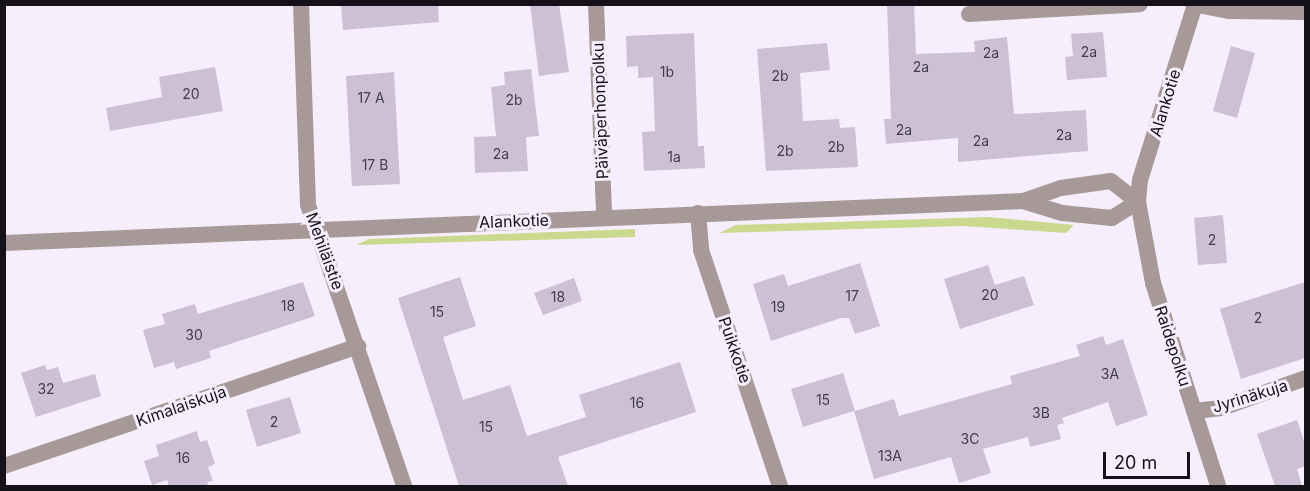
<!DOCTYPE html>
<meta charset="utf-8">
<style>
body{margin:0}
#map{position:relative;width:1310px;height:491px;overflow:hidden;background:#f6eefc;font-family:Inter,sans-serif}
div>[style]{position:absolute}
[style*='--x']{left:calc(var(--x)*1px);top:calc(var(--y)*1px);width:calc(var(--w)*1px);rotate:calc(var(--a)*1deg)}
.green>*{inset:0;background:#cbd98f}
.building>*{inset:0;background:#cdc0d6}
.minor>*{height:16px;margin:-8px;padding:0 8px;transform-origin:8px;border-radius:8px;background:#a69998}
.tertiary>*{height:16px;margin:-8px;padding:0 8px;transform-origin:8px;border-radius:8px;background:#a69998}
span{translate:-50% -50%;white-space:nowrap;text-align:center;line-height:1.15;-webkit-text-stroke:6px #f6eefc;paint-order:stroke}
.number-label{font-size:14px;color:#433d48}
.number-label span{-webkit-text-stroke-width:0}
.street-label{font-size:16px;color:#151118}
.frame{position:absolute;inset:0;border:6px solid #151118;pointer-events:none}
.scale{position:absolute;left:1103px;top:452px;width:87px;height:27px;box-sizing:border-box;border:3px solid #151118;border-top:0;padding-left:8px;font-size:18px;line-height:21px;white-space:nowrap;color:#151118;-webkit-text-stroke:4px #f6eefc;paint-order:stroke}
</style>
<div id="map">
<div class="green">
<div style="clip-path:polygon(988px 217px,1074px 225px,1066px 233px,964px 226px,719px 233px,736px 225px)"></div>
<div style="clip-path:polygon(635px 229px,635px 237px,356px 245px,369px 239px)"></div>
</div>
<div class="building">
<div style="clip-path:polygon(341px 4px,438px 4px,439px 22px,343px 30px)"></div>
<div style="clip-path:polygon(530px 4px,559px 4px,569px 72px,539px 76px)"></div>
<div style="clip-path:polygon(887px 4px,914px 4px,916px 54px,975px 52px,974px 41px,1007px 37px,1014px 114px,1086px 110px,1088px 151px,958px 162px,958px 138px,886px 144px,884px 119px,891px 119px)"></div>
<div style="clip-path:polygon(1103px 32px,1107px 77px,1067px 80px,1065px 57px,1073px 56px,1071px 34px)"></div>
<div style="clip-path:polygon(694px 33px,698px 146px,704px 146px,705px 168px,644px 171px,642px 132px,655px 131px,653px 77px,638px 78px,638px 66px,627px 67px,626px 36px)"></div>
<div style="clip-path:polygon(827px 43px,830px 70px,800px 73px,803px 121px,839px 119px,840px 128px,855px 127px,858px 167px,766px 171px,757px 49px)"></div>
<div style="clip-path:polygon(1231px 46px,1255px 53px,1237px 118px,1213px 111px)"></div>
<div style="clip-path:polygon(215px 67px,223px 111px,110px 131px,106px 108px,162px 97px,159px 77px)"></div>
<div style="clip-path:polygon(531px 69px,539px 136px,526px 137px,528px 171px,475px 173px,474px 137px,496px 136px,491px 87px,505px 85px,504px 72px)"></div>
<div style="clip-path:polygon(394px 72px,400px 184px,352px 186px,346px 76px)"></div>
<div style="clip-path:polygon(1223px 215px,1227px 263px,1198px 265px,1194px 218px)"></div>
<div style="clip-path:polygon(860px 263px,880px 326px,855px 334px,849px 318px,841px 318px,771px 341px,753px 284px,784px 274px,788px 286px)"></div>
<div style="clip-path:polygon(988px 265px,995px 285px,1024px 276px,1034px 305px,960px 329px,944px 279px)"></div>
<div style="clip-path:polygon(460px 277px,476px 326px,443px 337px,463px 400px,510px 385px,527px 436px,586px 417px,579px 395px,680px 362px,696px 412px,558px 457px,568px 486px,459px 486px,398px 298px)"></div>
<div style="clip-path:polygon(574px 278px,582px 301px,543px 315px,534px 293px)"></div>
<div style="clip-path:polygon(303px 282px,315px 316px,209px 351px,211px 358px,176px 369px,174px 362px,154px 368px,143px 330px,165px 324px,162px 314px,195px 304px,198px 314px)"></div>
<div style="clip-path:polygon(1305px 282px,1305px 358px,1241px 379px,1220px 309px)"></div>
<div style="clip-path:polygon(1103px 336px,1106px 345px,1123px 339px,1148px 415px,1116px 426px,1108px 402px,1062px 418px,1064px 423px,1057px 425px,1061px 439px,1030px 447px,1028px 437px,983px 449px,991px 473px,959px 483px,951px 457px,874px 479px,854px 411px,803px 427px,791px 389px,843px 373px,855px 411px,894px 399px,899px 416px,1012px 384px,1010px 376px,1080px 356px,1076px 345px)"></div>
<div style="clip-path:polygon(45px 365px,47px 370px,58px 367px,63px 383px,95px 374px,101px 396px,36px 417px,21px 373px)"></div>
<div style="clip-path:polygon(290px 397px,301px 433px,257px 447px,246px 410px)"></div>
<div style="clip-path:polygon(1297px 420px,1305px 444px,1305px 466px,1297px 469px,1302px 486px,1275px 486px,1257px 434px)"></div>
<div style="clip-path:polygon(197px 431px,200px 442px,207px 440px,215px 464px,208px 467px,213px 481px,207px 482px,209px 486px,169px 486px,167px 480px,152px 485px,144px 461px,159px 456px,156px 445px)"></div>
</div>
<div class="minor">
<div style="--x:301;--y:4;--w:201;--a:88"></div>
<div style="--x:308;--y:205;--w:297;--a:71.1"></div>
<div style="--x:596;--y:4;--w:213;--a:87.8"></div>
<div style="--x:1193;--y:4;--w:37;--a:11"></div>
<div style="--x:1229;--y:11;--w:77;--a:0.7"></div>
<div style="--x:969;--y:14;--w:171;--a:-3.3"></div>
<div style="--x:1138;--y:202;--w:82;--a:79.5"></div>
<div style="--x:1153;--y:283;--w:213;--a:72.2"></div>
<div style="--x:698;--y:213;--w:37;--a:85"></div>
<div style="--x:701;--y:250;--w:249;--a:71.5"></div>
<div style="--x:1194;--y:411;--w:28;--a:-6"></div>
<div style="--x:1222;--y:408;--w:89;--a:-19.7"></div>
<div style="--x:4;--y:466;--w:374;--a:-18.7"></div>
</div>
<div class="tertiary">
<div style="--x:1023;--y:201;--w:41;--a:17.1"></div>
<div style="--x:1062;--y:213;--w:50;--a:5.7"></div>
<div style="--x:1112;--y:218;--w:31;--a:-32"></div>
<div style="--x:1138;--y:202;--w:22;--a:-85"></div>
<div style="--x:1140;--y:180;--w:184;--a:-72.6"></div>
<div style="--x:4;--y:243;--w:1020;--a:-2.36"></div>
<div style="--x:1023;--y:201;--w:40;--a:-18.9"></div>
<div style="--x:1061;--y:188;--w:50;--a:-8"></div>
<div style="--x:1111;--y:181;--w:34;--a:38"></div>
</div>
<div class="number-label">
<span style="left:1089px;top:52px">2a</span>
<span style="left:991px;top:53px">2a</span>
<span style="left:921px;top:67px">2a</span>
<span style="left:667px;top:72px">1b</span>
<span style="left:780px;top:76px">2b</span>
<span style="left:191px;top:94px">20</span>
<span style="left:371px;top:98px">17 A</span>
<span style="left:514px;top:100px">2b</span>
<span style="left:904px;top:130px">2a</span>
<span style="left:1064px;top:135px">2a</span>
<span style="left:981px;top:141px">2a</span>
<span style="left:836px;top:147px">2b</span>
<span style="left:785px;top:151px">2b</span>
<span style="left:501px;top:154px">2a</span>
<span style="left:674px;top:157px">1a</span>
<span style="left:375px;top:165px">17 B</span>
<span style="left:1212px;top:240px">2</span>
<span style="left:990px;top:295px">20</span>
<span style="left:852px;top:296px">17</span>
<span style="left:558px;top:297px">18</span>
<span style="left:288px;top:306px">18</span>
<span style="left:778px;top:307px">19</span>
<span style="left:437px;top:312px">15</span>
<span style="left:1258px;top:318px">2</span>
<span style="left:194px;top:335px">30</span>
<span style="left:1110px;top:374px">3A</span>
<span style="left:46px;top:389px">32</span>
<span style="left:823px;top:400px">15</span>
<span style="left:637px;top:403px">16</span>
<span style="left:1041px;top:413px">3B</span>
<span style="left:274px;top:422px">2</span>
<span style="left:486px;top:427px">15</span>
<span style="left:970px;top:439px">3C</span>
<span style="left:890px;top:456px">13A</span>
<span style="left:183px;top:458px">16</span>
</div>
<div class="street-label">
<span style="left:1165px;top:103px;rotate:-73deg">Alankotie</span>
<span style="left:600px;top:111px;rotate:-92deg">Päiväperhonpolku</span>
<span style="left:514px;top:221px;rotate:-2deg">Alankotie</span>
<span style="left:325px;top:251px;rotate:70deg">Mehiläistie</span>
<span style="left:1173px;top:346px;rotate:72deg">Raidepolku</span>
<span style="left:735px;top:350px;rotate:71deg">Puikkotie</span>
<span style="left:1250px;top:396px;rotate:-17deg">Jyrinäkuja</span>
<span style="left:181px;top:406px;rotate:-19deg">Kimalaiskuja</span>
</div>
<div class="frame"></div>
<div class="scale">20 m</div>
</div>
